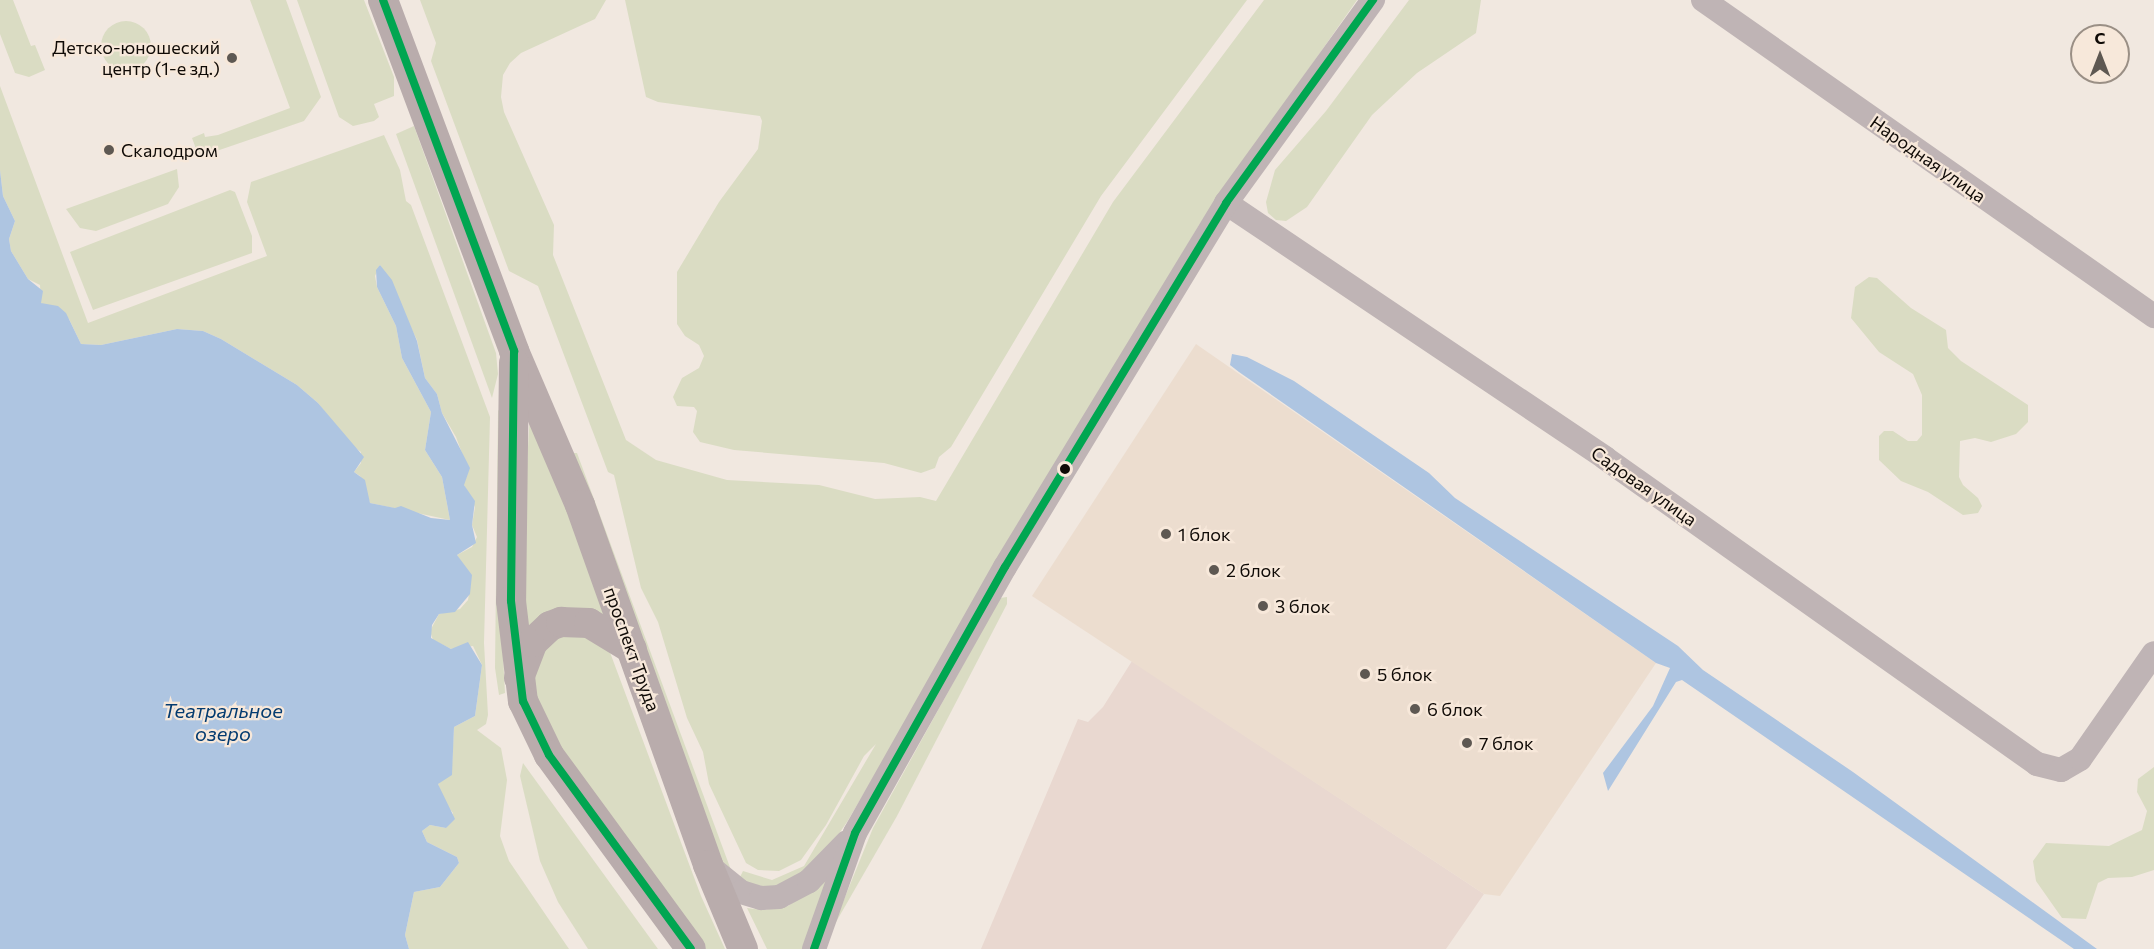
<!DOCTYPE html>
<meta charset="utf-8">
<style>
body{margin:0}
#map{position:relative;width:2154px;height:949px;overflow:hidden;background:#f1e8e0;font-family:Commissioner,sans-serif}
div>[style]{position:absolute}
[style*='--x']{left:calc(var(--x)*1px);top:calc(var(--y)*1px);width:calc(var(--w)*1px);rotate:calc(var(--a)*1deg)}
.commercial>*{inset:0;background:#e9d8d0}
.built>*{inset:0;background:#ecddcf}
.green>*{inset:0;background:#dadcc3}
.round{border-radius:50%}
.water>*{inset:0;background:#aec5e1}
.minor>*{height:24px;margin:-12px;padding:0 12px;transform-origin:12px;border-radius:12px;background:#bfb4b5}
.major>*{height:30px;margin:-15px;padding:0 15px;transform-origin:15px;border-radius:15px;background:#b9acac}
.bus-1>*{height:8px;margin:-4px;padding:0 4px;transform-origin:4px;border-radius:4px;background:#00a651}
.dots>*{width:16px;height:16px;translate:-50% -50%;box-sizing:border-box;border:3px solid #f7e8da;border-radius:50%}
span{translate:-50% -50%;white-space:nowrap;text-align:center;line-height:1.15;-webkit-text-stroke:4.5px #f7e8da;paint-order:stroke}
.poi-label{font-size:18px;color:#0f0a06}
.right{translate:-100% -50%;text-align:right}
.left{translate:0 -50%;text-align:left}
.street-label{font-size:18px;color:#0f0a06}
.water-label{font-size:20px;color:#043b70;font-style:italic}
.north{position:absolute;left:2070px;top:24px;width:60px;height:60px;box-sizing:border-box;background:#f7e8da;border:2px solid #9a8f85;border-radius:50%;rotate:0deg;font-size:16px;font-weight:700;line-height:24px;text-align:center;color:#0f0a06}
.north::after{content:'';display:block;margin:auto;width:21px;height:27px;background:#5e5852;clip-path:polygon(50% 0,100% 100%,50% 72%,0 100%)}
</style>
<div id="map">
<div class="commercial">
<div style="clip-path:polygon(1132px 661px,1484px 894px,1446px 949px,981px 949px,1078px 719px,1088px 722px,1103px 707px)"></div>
</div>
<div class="built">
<div style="clip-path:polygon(1196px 344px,1656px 663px,1500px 896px,1484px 894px,1032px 596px)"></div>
</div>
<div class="green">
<div style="clip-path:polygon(0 0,13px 0,31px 46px,35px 45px,45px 70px,29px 77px,15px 73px,0 34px)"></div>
<div style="clip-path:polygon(250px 0,286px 0,321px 97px,304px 121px,199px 157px,192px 138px,204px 133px,205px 137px,218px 135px,290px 108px)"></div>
<div style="clip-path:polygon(297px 0,364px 0,394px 77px,394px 96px,374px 104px,379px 117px,374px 121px,353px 126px,339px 117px)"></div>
<div style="clip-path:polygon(420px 0,606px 0,595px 19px,521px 53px,510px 63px,503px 75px,501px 97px,504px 112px,554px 225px,553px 255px,626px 440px,656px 460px,727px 480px,819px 485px,875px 499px,920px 497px,936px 501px,1113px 202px,1264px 0,1357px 0,1199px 225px,847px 822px,816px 867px,780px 890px,738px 881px,743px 871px,772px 880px,804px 866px,876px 744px,864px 756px,826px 825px,801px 860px,779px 871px,758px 870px,746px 863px,709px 784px,703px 752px,687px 718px,658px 622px,641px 588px,614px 475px,608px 472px,538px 286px,509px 271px,431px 61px,436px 43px)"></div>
<div style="clip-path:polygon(625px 0,1247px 0,1101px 196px,951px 447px,939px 457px,935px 468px,921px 473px,884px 463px,734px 450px,700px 442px,693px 432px,697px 411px,694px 407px,677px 406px,673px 397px,682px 378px,699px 368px,704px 356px,699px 345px,685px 336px,677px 324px,677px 272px,719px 202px,758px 149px,762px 121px,760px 116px,658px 102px,646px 97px)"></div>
<div style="clip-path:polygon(1409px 0,1481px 0,1476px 33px,1417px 73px,1372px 115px,1307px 207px,1286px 221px,1276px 220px,1268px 213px,1266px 202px,1275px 170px,1326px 111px)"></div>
<div class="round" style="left:101px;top:21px;width:50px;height:50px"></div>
<div style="clip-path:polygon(0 86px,88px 323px,267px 256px,247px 202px,251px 182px,384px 135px,400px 170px,406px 201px,411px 205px,490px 417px,484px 643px,488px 715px,486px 724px,477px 730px,501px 748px,507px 780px,500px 836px,509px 861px,569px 949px,409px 949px,405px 935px,414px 892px,440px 887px,459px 863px,457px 857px,427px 842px,422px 831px,430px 825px,446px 828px,453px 813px,445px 803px,438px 784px,452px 764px,454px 727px,475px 716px,482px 665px,473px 646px,451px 649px,433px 640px,430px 631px,439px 614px,460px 609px,468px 600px,471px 581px,457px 555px,472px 547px,477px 537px,472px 525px,475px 507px,464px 485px,463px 456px,456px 437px,442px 413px,437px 394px,425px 378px,417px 340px,380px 265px,375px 276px,377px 287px,396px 326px,402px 358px,431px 412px,425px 450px,442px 477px,450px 520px,370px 503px,360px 476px,354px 472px,361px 463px,361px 452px,350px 444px,318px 403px,297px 385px,221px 339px,203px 331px,177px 329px,101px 345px,81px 344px,69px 319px,41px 303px,40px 285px,28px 279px,11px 251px,9px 239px,15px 221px,3px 196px,0 170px)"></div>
<div style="clip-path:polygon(414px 126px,496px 353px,498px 374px,492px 398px,396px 134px)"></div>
<div style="clip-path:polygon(177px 169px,179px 187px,168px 204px,96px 231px,80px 228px,66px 209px)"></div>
<div style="clip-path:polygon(230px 190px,235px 192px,252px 236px,252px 253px,93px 310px,70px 252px)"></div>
<div style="clip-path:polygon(1869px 277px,1877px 278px,1911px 308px,1946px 330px,1948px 348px,1961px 361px,2028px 405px,2028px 422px,2016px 434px,1991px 442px,1975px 438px,1960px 441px,1959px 477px,1963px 485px,1978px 498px,1982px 506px,1978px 513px,1963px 515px,1928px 492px,1901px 481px,1879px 460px,1879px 436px,1884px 431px,1893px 431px,1908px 441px,1917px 441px,1922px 435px,1922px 395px,1913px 374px,1879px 352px,1851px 318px,1855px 287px)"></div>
<div style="clip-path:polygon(505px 402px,500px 600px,505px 693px,499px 695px,495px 668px,498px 411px)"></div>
<div style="clip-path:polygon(530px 413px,610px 623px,525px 640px,522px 549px)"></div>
<div style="clip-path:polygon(573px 453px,577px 453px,731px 870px,722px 867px)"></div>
<div style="clip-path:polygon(1007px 597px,1007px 604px,897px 816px,832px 929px,873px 828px,1000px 598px)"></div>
<div style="clip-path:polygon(588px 632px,608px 647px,701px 896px,725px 949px,703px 949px,551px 739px,530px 692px,532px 664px,553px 637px)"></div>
<div style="clip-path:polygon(523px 763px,658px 949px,588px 949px,558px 902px,540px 861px,520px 776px)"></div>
<div style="clip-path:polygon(2154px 767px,2154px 870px,2132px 877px,2108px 878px,2098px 883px,2086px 919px,2062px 918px,2036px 881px,2033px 861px,2046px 843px,2109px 846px,2142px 830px,2147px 811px,2137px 792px,2138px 779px)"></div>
<div style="clip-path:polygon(828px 877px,806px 949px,767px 949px,747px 908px,763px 910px,788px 906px)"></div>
</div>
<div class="water">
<div style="clip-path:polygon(0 170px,3px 196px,15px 221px,9px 239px,11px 251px,28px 279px,43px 291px,41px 303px,58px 306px,66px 313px,81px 344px,101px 345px,177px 329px,203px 331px,221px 339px,297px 385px,318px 403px,364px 457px,354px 472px,365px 480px,370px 503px,395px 508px,401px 506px,431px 518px,450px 520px,442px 477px,425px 450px,431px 412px,402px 358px,396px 326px,377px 287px,376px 270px,380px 265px,392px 280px,417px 341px,425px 378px,437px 394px,442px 413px,470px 468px,464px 485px,475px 501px,472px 525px,476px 543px,457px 555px,472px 575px,470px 594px,455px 612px,439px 614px,432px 625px,431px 638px,451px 649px,468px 642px,482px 665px,475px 716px,454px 727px,452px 775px,438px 784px,455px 819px,446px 828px,430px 825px,422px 831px,427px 842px,457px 857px,459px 863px,440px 887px,414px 892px,405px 935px,409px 949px,0 949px)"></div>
<div style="clip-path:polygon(1232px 354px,1247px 357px,1294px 381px,1429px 473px,1455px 498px,1678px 646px,1703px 670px,1853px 772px,2097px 949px,2074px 949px,1682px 680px,1676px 682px,1608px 791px,1603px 773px,1653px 706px,1670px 668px,1656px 663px,1239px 372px,1230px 365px)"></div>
</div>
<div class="minor">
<div style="--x:1703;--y:0;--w:551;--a:35.02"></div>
<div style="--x:1226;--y:203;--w:457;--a:33.9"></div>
<div style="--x:1605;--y:458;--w:529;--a:35.31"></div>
<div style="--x:2037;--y:764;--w:25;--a:14"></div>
<div style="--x:2061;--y:770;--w:22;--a:-30"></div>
<div style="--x:2080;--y:759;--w:129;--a:-55.1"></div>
<div style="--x:709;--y:866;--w:41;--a:39.1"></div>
<div style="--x:741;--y:892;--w:21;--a:17"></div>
<div style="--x:761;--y:898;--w:18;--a:-3"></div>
<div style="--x:779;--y:897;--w:34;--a:-28"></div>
<div style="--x:809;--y:881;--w:54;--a:-45.7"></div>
<div style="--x:814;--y:949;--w:123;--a:-70.5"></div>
<div style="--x:855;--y:833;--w:305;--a:-60.6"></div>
<div style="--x:1005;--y:567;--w:426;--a:-58.7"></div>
<div style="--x:1226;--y:203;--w:251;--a:-54.1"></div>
</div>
<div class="major">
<div style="--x:383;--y:0;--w:375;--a:69.5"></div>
<div style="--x:514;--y:351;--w:168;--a:66.8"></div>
<div style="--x:580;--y:505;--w:382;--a:70.4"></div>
<div style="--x:708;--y:865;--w:91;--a:67.4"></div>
<div style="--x:514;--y:363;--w:238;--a:90.7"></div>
<div style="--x:511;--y:601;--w:101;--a:83.2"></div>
<div style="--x:523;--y:701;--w:60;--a:64.3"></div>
<div style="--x:549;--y:755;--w:240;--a:53.8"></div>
<div style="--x:519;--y:678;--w:39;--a:-69"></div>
<div style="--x:533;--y:642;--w:23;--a:-43"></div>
<div style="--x:550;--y:626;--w:12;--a:-20"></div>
<div style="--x:561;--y:622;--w:28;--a:2"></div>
<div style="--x:589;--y:623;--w:50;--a:31.2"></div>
</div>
<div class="bus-1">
<div style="--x:383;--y:0;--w:375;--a:69.5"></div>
<div style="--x:514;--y:351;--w:250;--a:90.7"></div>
<div style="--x:511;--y:601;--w:101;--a:83.2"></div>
<div style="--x:523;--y:701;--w:60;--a:64.3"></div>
<div style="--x:549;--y:755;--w:240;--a:53.8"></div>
<div style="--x:814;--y:949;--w:123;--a:-70.5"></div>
<div style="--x:855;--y:833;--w:305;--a:-60.6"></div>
<div style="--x:1005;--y:567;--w:426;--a:-58.7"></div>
<div style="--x:1226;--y:203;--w:251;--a:-54.1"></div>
</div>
<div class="dots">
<div style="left:232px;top:58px;background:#5e5852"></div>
<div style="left:109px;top:150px;background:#5e5852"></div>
<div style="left:1065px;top:469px;background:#0f0a06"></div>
<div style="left:1166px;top:534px;background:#5e5852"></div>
<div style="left:1214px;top:570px;background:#5e5852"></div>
<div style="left:1263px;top:606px;background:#5e5852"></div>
<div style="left:1365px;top:674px;background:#5e5852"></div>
<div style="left:1415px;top:709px;background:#5e5852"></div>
<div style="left:1467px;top:743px;background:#5e5852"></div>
</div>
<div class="poi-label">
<span class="right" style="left:220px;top:58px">Детско-юношеский<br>центр (1-е зд.)</span>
<span class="left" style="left:121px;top:150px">Скалодром</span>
<span class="left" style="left:1178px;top:534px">1 блок</span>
<span class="left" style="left:1226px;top:570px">2 блок</span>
<span class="left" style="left:1275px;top:606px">3 блок</span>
<span class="left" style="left:1377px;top:674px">5 блок</span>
<span class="left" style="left:1427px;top:709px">6 блок</span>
<span class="left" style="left:1479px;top:743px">7 блок</span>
</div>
<div class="street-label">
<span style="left:1928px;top:159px;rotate:35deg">Народная улица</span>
<span style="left:1644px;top:486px;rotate:35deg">Садовая улица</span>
<span style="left:632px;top:649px;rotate:70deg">проспект Труда</span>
</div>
<div class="water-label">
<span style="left:223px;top:722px">Театральное<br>озеро</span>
</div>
<div class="north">С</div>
</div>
